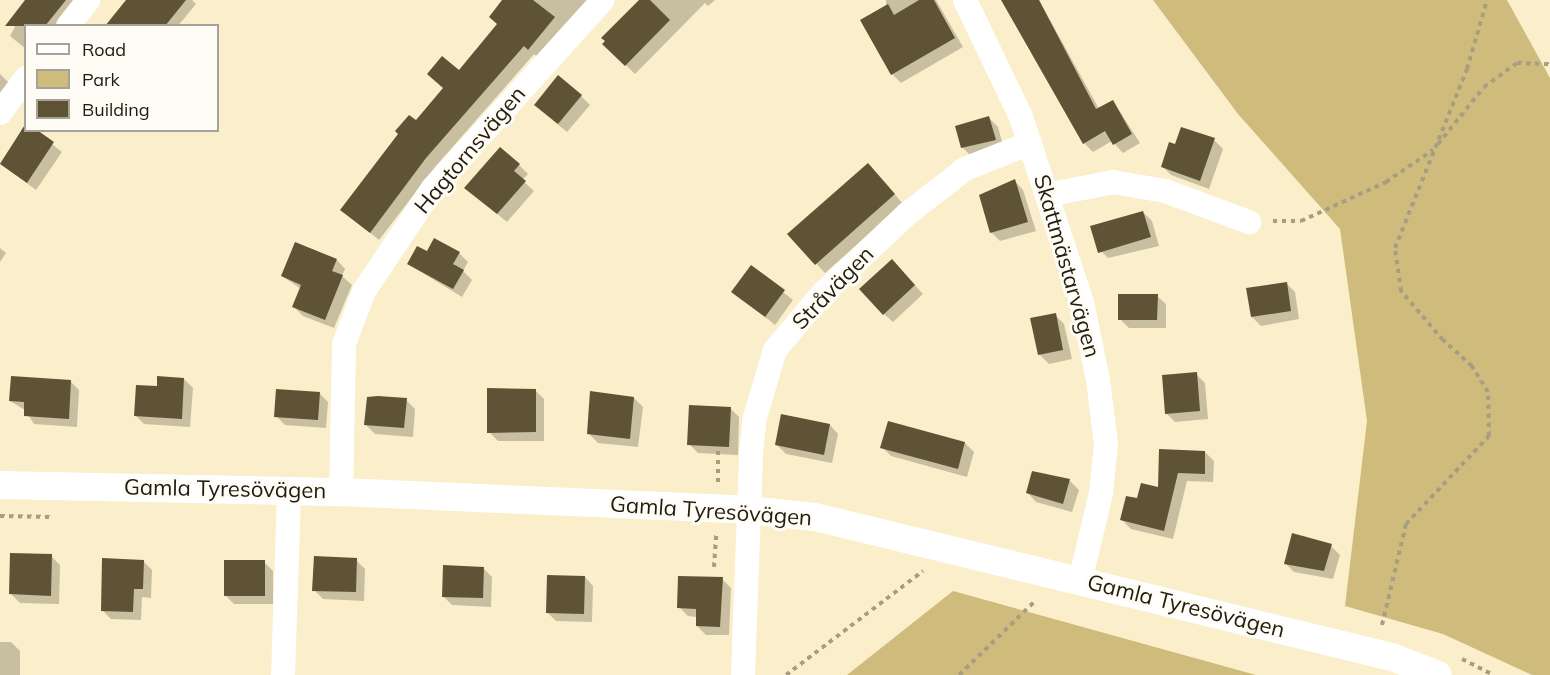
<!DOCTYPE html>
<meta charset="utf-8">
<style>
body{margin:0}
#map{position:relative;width:1550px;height:675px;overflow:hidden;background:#faefca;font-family:Mulish,sans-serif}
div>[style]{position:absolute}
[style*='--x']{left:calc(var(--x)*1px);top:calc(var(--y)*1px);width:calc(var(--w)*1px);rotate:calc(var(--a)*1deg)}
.green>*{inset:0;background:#cfbb7c}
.shadow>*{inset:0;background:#0003}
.building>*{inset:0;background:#5e5435}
.path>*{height:4px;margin-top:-2px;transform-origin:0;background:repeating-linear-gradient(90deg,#a69e82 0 4.5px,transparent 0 9px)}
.minor>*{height:24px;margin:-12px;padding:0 12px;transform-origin:12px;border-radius:12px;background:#fff}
.tertiary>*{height:28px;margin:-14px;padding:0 14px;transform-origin:14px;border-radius:14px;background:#fff}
span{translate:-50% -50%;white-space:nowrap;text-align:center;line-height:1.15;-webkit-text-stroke:6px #fefcf5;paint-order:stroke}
.street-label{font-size:22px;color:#201c0f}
.legend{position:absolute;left:24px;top:24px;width:195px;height:108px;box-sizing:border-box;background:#fefcf5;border:2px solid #a5a299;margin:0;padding:8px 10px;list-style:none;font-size:18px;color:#201c0f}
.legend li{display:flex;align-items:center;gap:12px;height:30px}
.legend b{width:30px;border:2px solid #a5a299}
</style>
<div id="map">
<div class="green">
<div style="clip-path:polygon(1153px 0,1507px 0,1550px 78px,1550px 675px,1532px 675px,1443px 634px,1345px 606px,1367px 421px,1340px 229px,1238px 114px)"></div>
<div style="clip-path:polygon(953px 591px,1256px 675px,847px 675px)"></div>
</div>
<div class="shadow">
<div style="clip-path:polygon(27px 0,81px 0,60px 26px,26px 26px,26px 49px,10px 36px,15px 27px,10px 22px)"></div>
<div style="clip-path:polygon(128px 0,192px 0,196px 4px,178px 26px,114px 26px)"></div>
<div style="clip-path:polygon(519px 0,589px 0,538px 57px,534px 54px,435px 167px,379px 240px,342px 210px)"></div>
<div style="clip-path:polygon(644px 0,715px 0,708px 6px,705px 3px,635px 74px,604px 44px)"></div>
<div style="clip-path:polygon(886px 0,936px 0,963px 47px,901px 83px,892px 74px)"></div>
<div style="clip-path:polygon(1004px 0,1039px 0,1099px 109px,1113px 101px,1140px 143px,1123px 153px,1112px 141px,1093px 152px,1084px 143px)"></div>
<div style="clip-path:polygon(0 74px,10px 84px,0 98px)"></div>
<div style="clip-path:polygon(581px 96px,590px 105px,567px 132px,545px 114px)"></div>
<div style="clip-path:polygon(989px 118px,998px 127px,1004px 149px,971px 156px,962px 147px)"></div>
<div style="clip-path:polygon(26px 125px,26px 130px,34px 130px,62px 152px,36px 190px,0 163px)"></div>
<div style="clip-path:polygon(1214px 140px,1223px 149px,1209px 189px,1171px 175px,1162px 166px,1176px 146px)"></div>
<div style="clip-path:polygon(519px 165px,528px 174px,522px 180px,534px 191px,507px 222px,466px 188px)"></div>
<div style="clip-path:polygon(877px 174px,903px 204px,825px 273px,789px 234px)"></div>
<div style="clip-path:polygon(1015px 181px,1023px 190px,1036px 231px,1000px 241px,991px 232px)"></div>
<div style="clip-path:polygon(1143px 212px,1152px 221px,1159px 246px,1108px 258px,1099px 249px)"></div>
<div style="clip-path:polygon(296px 243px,337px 260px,345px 269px,342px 276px,352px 285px,334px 328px,303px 316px,294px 307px,301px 289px,282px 276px)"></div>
<div style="clip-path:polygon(0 248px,6px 253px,0 262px)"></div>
<div style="clip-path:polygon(428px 253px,459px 253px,468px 262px,463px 271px,472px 280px,462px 297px,408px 264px)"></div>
<div style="clip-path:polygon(751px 267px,793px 300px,775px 325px,733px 291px)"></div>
<div style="clip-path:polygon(901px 270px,923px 294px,893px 322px,884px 314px)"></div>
<div style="clip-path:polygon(1286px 283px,1295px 292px,1299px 319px,1261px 326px,1252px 317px)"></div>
<div style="clip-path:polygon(1157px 296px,1166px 304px,1166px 328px,1129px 328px,1120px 319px)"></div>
<div style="clip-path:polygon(1055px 315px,1064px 324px,1072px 359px,1049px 364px,1040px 355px)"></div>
<div style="clip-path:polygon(1196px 374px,1205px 383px,1208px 419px,1175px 422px,1166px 413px)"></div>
<div style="clip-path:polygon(184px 379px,193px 388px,190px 427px,144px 424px,135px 415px,158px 388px)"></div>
<div style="clip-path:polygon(70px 381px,79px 390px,77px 427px,34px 424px,25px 410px,10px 401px)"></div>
<div style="clip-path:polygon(535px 390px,544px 399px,544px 441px,498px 441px,489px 432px)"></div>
<div style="clip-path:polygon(319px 393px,328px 402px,326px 428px,285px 425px,276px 416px)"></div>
<div style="clip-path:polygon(634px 398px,643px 407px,638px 447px,598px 443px,589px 434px)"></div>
<div style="clip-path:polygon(406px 400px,415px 409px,413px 437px,375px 434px,366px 425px)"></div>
<div style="clip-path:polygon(730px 408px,739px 417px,738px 455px,698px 453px,689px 444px)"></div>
<div style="clip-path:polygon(830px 425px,838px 434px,832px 463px,786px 454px,777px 445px)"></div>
<div style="clip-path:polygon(965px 443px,974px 452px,967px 477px,891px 456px,882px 447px)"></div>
<div style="clip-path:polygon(1160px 451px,1205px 452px,1214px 461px,1213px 482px,1187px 481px,1173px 539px,1131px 529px,1122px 520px,1138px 500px,1159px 489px)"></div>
<div style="clip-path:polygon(1033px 473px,1070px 481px,1079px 490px,1072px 512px,1036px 502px,1028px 493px)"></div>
<div style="clip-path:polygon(1331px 546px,1340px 555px,1333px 579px,1294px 572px,1285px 563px)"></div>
<div style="clip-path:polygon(51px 556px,60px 565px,59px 604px,20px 603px,11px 594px)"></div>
<div style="clip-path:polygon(356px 560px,365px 569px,364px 601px,323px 599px,314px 590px)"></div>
<div style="clip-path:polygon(143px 561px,152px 570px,151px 598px,142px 597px,141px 620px,111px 619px,102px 610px)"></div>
<div style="clip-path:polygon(264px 562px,273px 571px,273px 604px,234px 604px,225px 595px)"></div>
<div style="clip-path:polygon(483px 568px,492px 577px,491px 607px,452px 605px,443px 596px)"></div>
<div style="clip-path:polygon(585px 577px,593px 586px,592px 622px,556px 621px,547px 612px)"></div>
<div style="clip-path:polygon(722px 579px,731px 588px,729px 635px,706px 635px,697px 626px,697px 617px,688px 616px,679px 607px)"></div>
<div style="clip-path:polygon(0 642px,11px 642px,20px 651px,20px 675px,0 675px)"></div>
</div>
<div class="building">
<div style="clip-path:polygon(25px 0,66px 0,45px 26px,5px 26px)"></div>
<div style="clip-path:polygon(126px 0,186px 0,165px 26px,105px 26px)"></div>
<div style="clip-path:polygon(502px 0,533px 0,555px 17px,528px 50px,524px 46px,426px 158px,370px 233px,340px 210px,398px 134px,395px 131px,409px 115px,416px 120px,443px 88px,427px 74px,442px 56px,459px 70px,497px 24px,489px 17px)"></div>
<div style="clip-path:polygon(639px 0,650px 0,670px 20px,625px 66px,602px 44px,605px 41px,601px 38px)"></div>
<div style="clip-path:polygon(919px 0,934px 0,955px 38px,891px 75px,860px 20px,888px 4px,894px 15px)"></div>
<div style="clip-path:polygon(1001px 0,1039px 0,1096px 109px,1113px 100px,1132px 134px,1113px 145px,1105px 131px,1083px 144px)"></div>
<div style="clip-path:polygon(558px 75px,582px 95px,558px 124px,534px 105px)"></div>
<div style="clip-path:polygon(989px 116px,996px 140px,961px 148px,955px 126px)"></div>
<div style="clip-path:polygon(26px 123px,26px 130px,37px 130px,54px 142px,27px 183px,0 164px)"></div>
<div style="clip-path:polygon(1181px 127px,1215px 138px,1200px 181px,1161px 167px,1169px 142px,1175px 144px)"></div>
<div style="clip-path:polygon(500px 147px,520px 164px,514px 171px,526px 181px,497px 214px,464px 188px)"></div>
<div style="clip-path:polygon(868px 163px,895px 194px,815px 265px,787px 234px)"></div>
<div style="clip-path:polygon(1015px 179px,1028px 222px,990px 233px,979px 195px)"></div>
<div style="clip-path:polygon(1143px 211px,1151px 237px,1098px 253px,1090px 226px)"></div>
<div style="clip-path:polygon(434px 238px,460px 252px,453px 264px,464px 270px,453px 289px,407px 264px,417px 246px,427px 251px)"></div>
<div style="clip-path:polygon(295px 242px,337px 259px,332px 271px,343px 275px,325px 320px,292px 307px,301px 285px,281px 276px)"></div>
<div style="clip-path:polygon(892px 259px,915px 285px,883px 315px,859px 289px)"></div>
<div style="clip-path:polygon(751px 265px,785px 290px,765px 317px,731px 292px)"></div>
<div style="clip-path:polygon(1287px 282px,1291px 311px,1251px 317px,1246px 288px)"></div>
<div style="clip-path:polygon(1118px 294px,1158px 294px,1157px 320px,1118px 320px)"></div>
<div style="clip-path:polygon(1056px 313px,1063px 350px,1038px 355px,1030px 318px)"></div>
<div style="clip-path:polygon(1197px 372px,1200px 411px,1165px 414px,1162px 375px)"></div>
<div style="clip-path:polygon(11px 376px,71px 380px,69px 419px,24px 416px,24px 402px,9px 401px)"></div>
<div style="clip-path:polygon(157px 376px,184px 378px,182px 419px,134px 416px,136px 385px,157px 386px)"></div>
<div style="clip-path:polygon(487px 388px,536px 389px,536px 432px,487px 433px)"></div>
<div style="clip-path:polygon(276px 389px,320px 392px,318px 420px,274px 417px)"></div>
<div style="clip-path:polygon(590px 391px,634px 397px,630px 439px,587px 434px)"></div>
<div style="clip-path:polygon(378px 396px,407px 398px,404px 428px,364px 425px,367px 397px)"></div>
<div style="clip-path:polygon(689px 405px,731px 407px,729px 447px,687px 445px)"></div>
<div style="clip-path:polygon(781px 414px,830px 424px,824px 455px,775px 445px)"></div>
<div style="clip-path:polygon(888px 421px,965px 442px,958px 469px,880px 448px)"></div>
<div style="clip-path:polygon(1159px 449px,1205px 451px,1205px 474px,1178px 473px,1164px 531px,1120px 520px,1126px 496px,1137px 498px,1141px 483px,1158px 487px)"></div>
<div style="clip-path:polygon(1032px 471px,1070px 479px,1063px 504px,1026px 493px)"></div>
<div style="clip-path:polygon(1292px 533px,1332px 544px,1324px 571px,1284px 564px)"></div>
<div style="clip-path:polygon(10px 553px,52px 554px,51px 596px,9px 594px)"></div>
<div style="clip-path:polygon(314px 556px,357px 558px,356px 592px,312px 591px)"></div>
<div style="clip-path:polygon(102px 558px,144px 560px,143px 589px,134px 589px,133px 612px,101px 611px)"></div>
<div style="clip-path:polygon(224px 560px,265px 560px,265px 596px,224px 596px)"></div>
<div style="clip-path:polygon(443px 565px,484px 567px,483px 598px,442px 597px)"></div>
<div style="clip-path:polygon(547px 575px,585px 576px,584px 614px,546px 613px)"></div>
<div style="clip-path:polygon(678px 576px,723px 577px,720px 627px,696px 626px,696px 609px,677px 608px)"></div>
</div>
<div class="path">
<div style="--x:1438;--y:144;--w:73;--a:-51.1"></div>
<div style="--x:1484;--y:87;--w:41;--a:-36"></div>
<div style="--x:1517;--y:63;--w:33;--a:2"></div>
<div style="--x:1273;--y:221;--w:28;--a:0"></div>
<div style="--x:1301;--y:221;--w:94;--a:-24.6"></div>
<div style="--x:1386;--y:182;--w:57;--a:-34.2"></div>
<div style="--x:718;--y:482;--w:31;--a:-90"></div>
<div style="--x:0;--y:516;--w:53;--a:1.1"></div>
<div style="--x:714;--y:567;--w:32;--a:-86"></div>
<div style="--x:1382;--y:625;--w:104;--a:-76.6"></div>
<div style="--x:1406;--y:524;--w:121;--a:-46.7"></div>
<div style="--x:1489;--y:436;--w:44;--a:-91.3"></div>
<div style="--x:1488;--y:392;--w:31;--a:-122"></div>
<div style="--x:1472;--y:366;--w:39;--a:-138"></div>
<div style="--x:1443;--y:340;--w:65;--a:-130.6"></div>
<div style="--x:1401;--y:291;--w:43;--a:-97.9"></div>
<div style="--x:1395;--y:248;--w:193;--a:-68.1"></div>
<div style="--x:1467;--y:69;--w:72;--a:-73.8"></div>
<div style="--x:1462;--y:659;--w:35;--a:27"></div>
<div style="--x:786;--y:675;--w:172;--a:-37.2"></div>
<div style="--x:959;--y:675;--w:107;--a:-44.2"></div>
</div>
<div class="minor">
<div style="--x:965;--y:0;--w:130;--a:64.4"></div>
<div style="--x:1021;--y:117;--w:195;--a:71.8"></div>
<div style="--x:1082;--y:302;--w:80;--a:78.4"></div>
<div style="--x:1098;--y:380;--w:64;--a:82.9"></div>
<div style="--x:1106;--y:444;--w:49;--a:95.8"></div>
<div style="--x:1101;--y:493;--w:90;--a:103.4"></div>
<div style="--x:68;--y:26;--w:33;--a:-52"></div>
<div style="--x:0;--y:113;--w:44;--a:-53.4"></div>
<div style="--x:1047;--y:195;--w:67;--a:-11.1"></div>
<div style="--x:1113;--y:182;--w:53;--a:9.8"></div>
<div style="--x:1165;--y:191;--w:90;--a:20.3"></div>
<div style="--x:341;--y:492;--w:148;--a:-88.8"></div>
<div style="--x:344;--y:344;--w:57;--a:-69.3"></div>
<div style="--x:364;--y:291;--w:124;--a:-56.2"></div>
<div style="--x:433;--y:188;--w:253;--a:-47.9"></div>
<div style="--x:283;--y:675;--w:184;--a:-88.1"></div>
<div style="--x:743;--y:675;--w:222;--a:-87.9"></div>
<div style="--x:751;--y:453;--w:36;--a:-84"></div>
<div style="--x:755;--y:417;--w:70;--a:-73.4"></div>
<div style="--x:775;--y:350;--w:75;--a:-49.9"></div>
<div style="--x:823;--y:293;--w:115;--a:-43.2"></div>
<div style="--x:907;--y:214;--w:73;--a:-37.8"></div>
<div style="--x:965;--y:169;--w:70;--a:-21.8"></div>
</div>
<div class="tertiary">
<div style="--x:0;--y:485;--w:341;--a:1.2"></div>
<div style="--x:341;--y:492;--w:408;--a:2.5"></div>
<div style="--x:749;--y:510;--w:66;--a:6.1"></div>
<div style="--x:815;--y:517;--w:594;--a:13.64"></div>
<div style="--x:1392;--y:657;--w:49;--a:21.4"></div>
</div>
<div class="street-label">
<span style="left:470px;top:150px;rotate:-50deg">Hagtornsvägen</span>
<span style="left:1067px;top:266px;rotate:74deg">Skattmästarvägen</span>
<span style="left:833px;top:288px;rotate:-46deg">Stråvägen</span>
<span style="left:225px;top:489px;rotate:1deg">Gamla Tyresövägen</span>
<span style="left:711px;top:511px;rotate:4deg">Gamla Tyresövägen</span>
<span style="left:1186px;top:606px;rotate:14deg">Gamla Tyresövägen</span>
</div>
<ul class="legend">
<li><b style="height:8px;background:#fff"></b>Road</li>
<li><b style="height:16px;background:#cfbb7c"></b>Park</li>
<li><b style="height:16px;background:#5e5435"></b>Building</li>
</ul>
</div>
